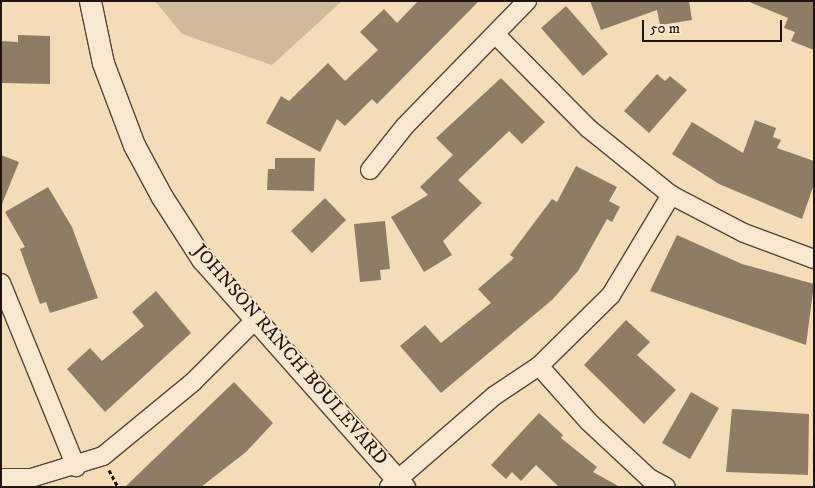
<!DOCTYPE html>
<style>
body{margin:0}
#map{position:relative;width:815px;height:488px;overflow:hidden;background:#f4dcb6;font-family:"IM FELL DW Pica",serif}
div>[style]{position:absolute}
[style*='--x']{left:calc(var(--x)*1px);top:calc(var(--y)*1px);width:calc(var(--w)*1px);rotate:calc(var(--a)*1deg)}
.green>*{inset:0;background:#d0ba99}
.building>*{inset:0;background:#8f7c65}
.path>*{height:3px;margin-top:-1.5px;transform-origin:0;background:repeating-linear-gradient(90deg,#21130d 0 4px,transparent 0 6.5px)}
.roads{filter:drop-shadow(1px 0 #564537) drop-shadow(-1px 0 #564537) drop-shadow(0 1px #564537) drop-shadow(0 -1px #564537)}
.minor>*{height:18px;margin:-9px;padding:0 9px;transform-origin:9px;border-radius:9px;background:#f8e8d0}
.tertiary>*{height:21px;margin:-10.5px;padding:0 10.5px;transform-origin:10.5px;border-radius:10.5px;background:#f8e8d0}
span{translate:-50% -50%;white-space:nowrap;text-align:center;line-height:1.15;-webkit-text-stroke:4px #f8e8d0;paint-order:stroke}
.street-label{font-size:19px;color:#21130d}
.frame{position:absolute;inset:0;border:2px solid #21130d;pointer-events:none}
.scale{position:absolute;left:642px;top:20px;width:140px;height:22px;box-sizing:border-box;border:2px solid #21130d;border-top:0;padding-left:6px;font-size:15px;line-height:18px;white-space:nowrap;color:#21130d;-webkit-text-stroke:4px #f8e8d0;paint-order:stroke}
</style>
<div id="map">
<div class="green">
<div style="clip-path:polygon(155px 1px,342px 1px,272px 65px,182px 34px)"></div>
</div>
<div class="building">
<div style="clip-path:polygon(418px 1px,479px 1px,377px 104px,372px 99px,345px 126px,337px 119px,320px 152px,266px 123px,281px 96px,289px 101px,328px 63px,345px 81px,378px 50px,360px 32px,384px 9px,397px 23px)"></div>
<div style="clip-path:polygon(590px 1px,689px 1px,692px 20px,660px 25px,657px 10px,601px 30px)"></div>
<div style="clip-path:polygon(747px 1px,814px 1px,814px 50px,791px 41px,795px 32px,784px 28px,788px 18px)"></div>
<div style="clip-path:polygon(566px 6px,608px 54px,583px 76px,541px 28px)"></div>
<div style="clip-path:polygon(18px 35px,50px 36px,50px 84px,1px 83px,1px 41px,18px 42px)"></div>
<div style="clip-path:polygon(657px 74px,665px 81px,670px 76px,687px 90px,649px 133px,624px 111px)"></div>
<div style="clip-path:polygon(501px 78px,545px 122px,522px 144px,509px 131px,458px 180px,482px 203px,443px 241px,452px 255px,424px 272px,391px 217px,428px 195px,420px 187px,453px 155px,436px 138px)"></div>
<div style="clip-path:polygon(755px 120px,776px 128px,773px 137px,781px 140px,777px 148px,814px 161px,814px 184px,802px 219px,719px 184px,672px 154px,692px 122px,743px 153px)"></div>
<div style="clip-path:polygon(1px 155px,19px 162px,2px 204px,1px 204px)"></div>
<div style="clip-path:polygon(275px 158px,315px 158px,314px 191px,267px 190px,268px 169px,275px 169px)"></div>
<div style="clip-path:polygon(576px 166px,617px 187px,609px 201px,620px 207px,612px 222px,607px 219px,578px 271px,552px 300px,441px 393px,400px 346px,425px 325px,441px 343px,491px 303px,478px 289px,514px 258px,510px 255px,552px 199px,557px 202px)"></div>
<div style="clip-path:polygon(48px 187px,72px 227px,98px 298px,50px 313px,46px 302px,40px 304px,20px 249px,25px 247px,5px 212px)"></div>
<div style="clip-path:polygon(325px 198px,346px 220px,312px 253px,291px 231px)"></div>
<div style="clip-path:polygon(385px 221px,390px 269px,380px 270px,381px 280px,360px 282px,354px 224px)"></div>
<div style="clip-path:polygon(677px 235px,742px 264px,814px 284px,806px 345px,650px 291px)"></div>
<div style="clip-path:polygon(156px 291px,191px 333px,105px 412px,67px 369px,90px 348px,102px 361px,144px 326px,132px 312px)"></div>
<div style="clip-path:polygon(626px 320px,650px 342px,637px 355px,676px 390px,644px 424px,584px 365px)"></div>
<div style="clip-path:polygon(234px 382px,273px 423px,246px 452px,201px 487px,125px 487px)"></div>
<div style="clip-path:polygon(691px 392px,719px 408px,690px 459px,662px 443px)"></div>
<div style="clip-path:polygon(732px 409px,809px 414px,808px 475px,726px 472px)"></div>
<div style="clip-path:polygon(539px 413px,563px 435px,561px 438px,597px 467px,593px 472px,620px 487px,559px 487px,536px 465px,521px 481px,512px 472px,506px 479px,491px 465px)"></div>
</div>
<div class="path">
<div style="--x:109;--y:470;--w:19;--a:62"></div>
</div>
<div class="roads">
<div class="minor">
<div style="--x:497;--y:36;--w:129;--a:45.3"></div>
<div style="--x:588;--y:128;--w:107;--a:38.9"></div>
<div style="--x:671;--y:195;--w:82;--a:27.5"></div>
<div style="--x:744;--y:233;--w:75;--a:20.4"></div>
<div style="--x:370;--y:170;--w:56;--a:-51.5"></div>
<div style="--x:405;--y:126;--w:175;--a:-45.7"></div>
<div style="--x:1;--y:283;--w:199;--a:67.8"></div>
<div style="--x:539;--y:366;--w:75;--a:48.2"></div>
<div style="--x:589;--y:422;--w:82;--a:43"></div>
<div style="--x:649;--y:478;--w:19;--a:28"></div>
<div style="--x:1;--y:478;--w:30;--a:0"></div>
<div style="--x:31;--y:478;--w:75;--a:-17"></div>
<div style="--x:103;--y:456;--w:117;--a:-39.4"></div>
<div style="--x:193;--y:382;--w:88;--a:-45"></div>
<div style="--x:389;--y:487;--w:139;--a:-40.9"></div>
<div style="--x:494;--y:396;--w:54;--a:-33.7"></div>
<div style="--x:539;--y:366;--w:101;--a:-44.6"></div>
<div style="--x:611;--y:295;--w:117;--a:-59"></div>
</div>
<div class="tertiary">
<div style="--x:90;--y:1;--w:63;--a:78.2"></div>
<div style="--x:103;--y:63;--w:88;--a:69.3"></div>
<div style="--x:134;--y:145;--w:59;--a:61.7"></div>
<div style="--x:162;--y:197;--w:74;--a:57.2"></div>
<div style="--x:202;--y:259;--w:305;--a:48.5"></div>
</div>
</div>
<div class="street-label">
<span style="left:290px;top:355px;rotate:49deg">JOHNSON RANCH BOULEVARD</span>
</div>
<div class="frame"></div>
<div class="scale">50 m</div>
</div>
